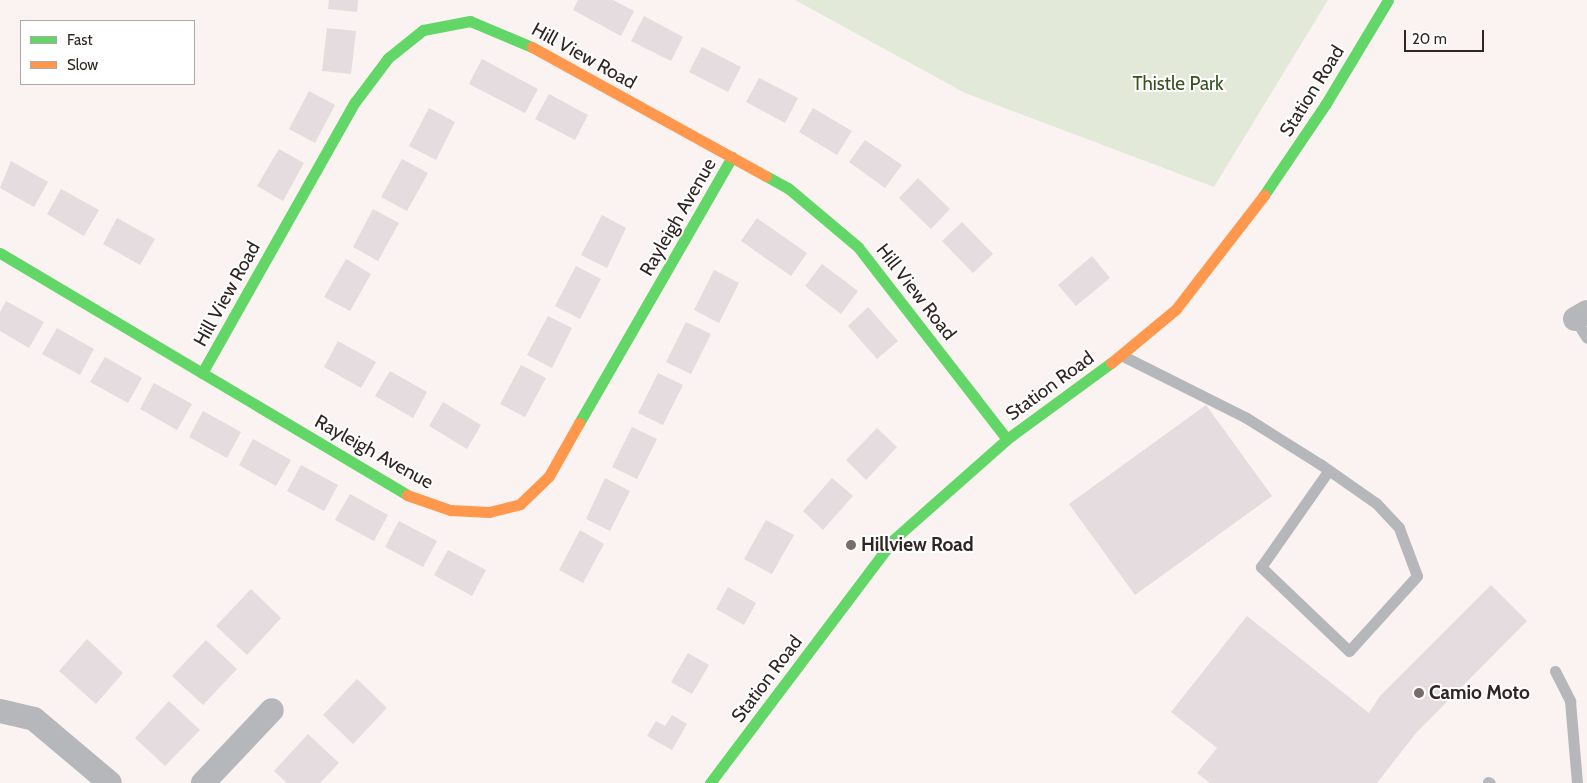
<!DOCTYPE html>
<style>
body{margin:0}
#map{position:relative;width:1587px;height:783px;overflow:hidden;background:#faf3f1;font-family:Cabin,sans-serif}
div>[style]{position:absolute}
[style*='--x']{left:calc(var(--x)*1px);top:calc(var(--y)*1px);width:calc(var(--w)*1px);rotate:calc(var(--a)*1deg)}
.green>*{inset:0;background:#e3e9d9}
.building>*{inset:0;background:#e4dcdf}
.lane>*{height:11px;margin:-5.5px;padding:0 5.5px;transform-origin:5.5px;border-radius:5.5px;background:#b5b7bb}
.street>*{height:24px;margin:-12px;padding:0 12px;transform-origin:12px;border-radius:12px;background:#b5b7bb}
.fast>*{height:11px;margin:-5.5px;padding:0 5.5px;transform-origin:5.5px;border-radius:5.5px;background:#63d668}
.slow>*{height:11px;margin:-5.5px;padding:0 5.5px;transform-origin:5.5px;border-radius:5.5px;background:#ff974d}
.dots>*{width:14px;height:14px;translate:-50% -50%;box-sizing:border-box;border:2px solid #fff;border-radius:50%}
span{translate:-50% -50%;white-space:nowrap;text-align:center;line-height:1.15;-webkit-text-stroke:4px #fff;paint-order:stroke}
.street-label{font-size:19px;color:#302521}
.park-label{font-size:19px;color:#38521d}
.poi-label{font-size:19px;color:#302521;font-weight:700}
.left{translate:0 -50%;text-align:left}
.legend{position:absolute;left:20px;top:20px;width:175px;height:65px;box-sizing:border-box;background:#fff;border:1px solid #aca8a6;margin:0;padding:6px 9px;list-style:none;font-size:15px;color:#302521}
.legend li{display:flex;align-items:center;gap:10px;height:25px}
.legend b{width:25px;border:1px solid #aca8a6}
.scale{position:absolute;left:1404px;top:30px;width:80px;height:22px;box-sizing:border-box;border:2px solid #302521;border-top:0;padding-left:6px;font-size:15px;line-height:18px;white-space:nowrap;color:#302521;-webkit-text-stroke:4px #fff;paint-order:stroke}
</style>
<div id="map">
<div class="green">
<div style="clip-path:polygon(795px 0,1328px 0,1214px 187px,965px 93px)"></div>
</div>
<div class="building">
<div style="clip-path:polygon(329px 0,358px 0,357px 12px,328px 9px)"></div>
<div style="clip-path:polygon(578px 0,613px 0,634px 11px,621px 36px,573px 10px)"></div>
<div style="clip-path:polygon(644px 16px,683px 37px,671px 61px,631px 41px)"></div>
<div style="clip-path:polygon(327px 28px,356px 31px,351px 74px,322px 71px)"></div>
<div style="clip-path:polygon(702px 47px,741px 67px,728px 92px,689px 72px)"></div>
<div style="clip-path:polygon(482px 59px,538px 89px,525px 113px,469px 84px)"></div>
<div style="clip-path:polygon(759px 78px,798px 98px,785px 123px,746px 102px)"></div>
<div style="clip-path:polygon(309px 91px,335px 105px,315px 143px,289px 129px)"></div>
<div style="clip-path:polygon(549px 94px,588px 115px,575px 140px,535px 119px)"></div>
<div style="clip-path:polygon(429px 108px,455px 122px,436px 160px,409px 146px)"></div>
<div style="clip-path:polygon(813px 108px,852px 131px,837px 155px,799px 132px)"></div>
<div style="clip-path:polygon(865px 140px,902px 165px,885px 188px,849px 162px)"></div>
<div style="clip-path:polygon(279px 149px,304px 163px,283px 201px,257px 186px)"></div>
<div style="clip-path:polygon(402px 159px,428px 173px,407px 211px,381px 197px)"></div>
<div style="clip-path:polygon(11px 161px,48px 182px,34px 207px,0 188px)"></div>
<div style="clip-path:polygon(918px 178px,950px 209px,931px 229px,899px 198px)"></div>
<div style="clip-path:polygon(61px 189px,99px 210px,84px 236px,47px 214px)"></div>
<div style="clip-path:polygon(373px 209px,399px 223px,378px 261px,353px 247px)"></div>
<div style="clip-path:polygon(602px 215px,626px 228px,607px 268px,581px 255px)"></div>
<div style="clip-path:polygon(117px 218px,155px 239px,140px 265px,103px 244px)"></div>
<div style="clip-path:polygon(757px 218px,807px 253px,791px 276px,741px 241px)"></div>
<div style="clip-path:polygon(962px 222px,993px 254px,973px 273px,942px 241px)"></div>
<div style="clip-path:polygon(1092px 256px,1110px 278px,1076px 306px,1058px 285px)"></div>
<div style="clip-path:polygon(346px 259px,371px 274px,350px 311px,324px 297px)"></div>
<div style="clip-path:polygon(822px 264px,858px 291px,841px 314px,805px 286px)"></div>
<div style="clip-path:polygon(576px 266px,601px 279px,580px 319px,555px 306px)"></div>
<div style="clip-path:polygon(714px 270px,739px 283px,719px 323px,694px 310px)"></div>
<div style="clip-path:polygon(6px 301px,44px 322px,29px 348px,0 331px,0 312px)"></div>
<div style="clip-path:polygon(868px 307px,898px 341px,877px 359px,848px 326px)"></div>
<div style="clip-path:polygon(548px 316px,572px 328px,552px 368px,527px 355px)"></div>
<div style="clip-path:polygon(686px 322px,711px 334px,691px 374px,666px 362px)"></div>
<div style="clip-path:polygon(57px 328px,94px 349px,80px 375px,42px 354px)"></div>
<div style="clip-path:polygon(338px 341px,376px 362px,361px 388px,324px 367px)"></div>
<div style="clip-path:polygon(105px 357px,142px 378px,128px 403px,90px 382px)"></div>
<div style="clip-path:polygon(521px 365px,546px 378px,525px 417px,500px 404px)"></div>
<div style="clip-path:polygon(390px 371px,427px 392px,413px 418px,375px 396px)"></div>
<div style="clip-path:polygon(658px 373px,683px 385px,663px 425px,638px 413px)"></div>
<div style="clip-path:polygon(154px 383px,192px 404px,177px 430px,140px 409px)"></div>
<div style="clip-path:polygon(443px 402px,481px 425px,467px 449px,429px 426px)"></div>
<div style="clip-path:polygon(1206px 405px,1272px 496px,1135px 595px,1069px 504px)"></div>
<div style="clip-path:polygon(203px 411px,241px 432px,227px 458px,189px 437px)"></div>
<div style="clip-path:polygon(632px 427px,657px 439px,637px 479px,612px 467px)"></div>
<div style="clip-path:polygon(877px 428px,897px 447px,866px 480px,846px 460px)"></div>
<div style="clip-path:polygon(253px 439px,291px 460px,276px 486px,239px 465px)"></div>
<div style="clip-path:polygon(301px 465px,338px 485px,324px 511px,287px 491px)"></div>
<div style="clip-path:polygon(605px 478px,630px 491px,610px 531px,586px 519px)"></div>
<div style="clip-path:polygon(832px 478px,853px 496px,823px 530px,803px 511px)"></div>
<div style="clip-path:polygon(350px 494px,388px 515px,374px 541px,335px 520px)"></div>
<div style="clip-path:polygon(766px 520px,794px 535px,772px 574px,744px 559px)"></div>
<div style="clip-path:polygon(399px 521px,437px 541px,423px 567px,385px 547px)"></div>
<div style="clip-path:polygon(580px 530px,604px 544px,583px 583px,559px 570px)"></div>
<div style="clip-path:polygon(448px 550px,486px 570px,472px 596px,434px 575px)"></div>
<div style="clip-path:polygon(1491px 585px,1527px 621px,1416px 733px,1377px 783px,1210px 783px,1197px 773px,1217px 748px,1171px 712px,1247px 616px,1369px 713px,1380px 696px)"></div>
<div style="clip-path:polygon(728px 587px,756px 603px,744px 625px,716px 609px)"></div>
<div style="clip-path:polygon(251px 589px,281px 618px,247px 655px,216px 626px)"></div>
<div style="clip-path:polygon(87px 639px,123px 673px,96px 704px,59px 671px)"></div>
<div style="clip-path:polygon(206px 640px,237px 669px,203px 705px,172px 676px)"></div>
<div style="clip-path:polygon(688px 653px,709px 665px,692px 694px,671px 682px)"></div>
<div style="clip-path:polygon(357px 679px,387px 708px,353px 744px,323px 715px)"></div>
<div style="clip-path:polygon(169px 701px,200px 730px,165px 766px,135px 738px)"></div>
<div style="clip-path:polygon(672px 715px,687px 724px,672px 750px,647px 736px,656px 721px,665px 726px)"></div>
<div style="clip-path:polygon(308px 734px,339px 763px,320px 783px,287px 783px,274px 771px)"></div>
</div>
<div class="lane">
<div style="--x:1575;--y:319;--w:22;--a:58"></div>
<div style="--x:1123;--y:356;--w:136;--a:26.6"></div>
<div style="--x:1245;--y:417;--w:89;--a:32.1"></div>
<div style="--x:1320;--y:464;--w:68;--a:34.9"></div>
<div style="--x:1376;--y:503;--w:34;--a:47"></div>
<div style="--x:1399;--y:528;--w:51;--a:69.4"></div>
<div style="--x:1417;--y:576;--w:101;--a:132.2"></div>
<div style="--x:1349;--y:651;--w:122;--a:-136.3"></div>
<div style="--x:1261;--y:567;--w:118;--a:-55"></div>
<div style="--x:1555;--y:671;--w:34;--a:63"></div>
<div style="--x:1570;--y:701;--w:82;--a:85.1"></div>
<div style="--x:1488;--y:782;--w:2;--a:27"></div>
</div>
<div class="street">
<div style="--x:1575;--y:319;--w:14;--a:-30"></div>
<div style="--x:0;--y:711;--w:35;--a:13"></div>
<div style="--x:34;--y:719;--w:99;--a:40.1"></div>
<div style="--x:203;--y:783;--w:100;--a:-46.6"></div>
</div>
<div class="fast">
<div style="--x:766;--y:176;--w:25;--a:29"></div>
<div style="--x:788;--y:188;--w:92;--a:40.1"></div>
<div style="--x:858;--y:247;--w:243;--a:52.2"></div>
<div style="--x:1264;--y:195;--w:109;--a:-55.9"></div>
<div style="--x:1325;--y:105;--w:122;--a:-59"></div>
<div style="--x:0;--y:253;--w:474;--a:30.7"></div>
<div style="--x:202;--y:373;--w:311;--a:-60.6"></div>
<div style="--x:355;--y:102;--w:55;--a:-53.1"></div>
<div style="--x:388;--y:58;--w:45;--a:-38.7"></div>
<div style="--x:423;--y:30;--w:48;--a:-10.8"></div>
<div style="--x:470;--y:21;--w:67;--a:22.8"></div>
<div style="--x:579;--y:423;--w:307;--a:-60.1"></div>
<div style="--x:710;--y:783;--w:304;--a:-53"></div>
<div style="--x:893;--y:540;--w:152;--a:-41.5"></div>
<div style="--x:1007;--y:439;--w:129;--a:-36.2"></div>
</div>
<div class="slow">
<div style="--x:532;--y:47;--w:267;--a:28.9"></div>
<div style="--x:1111;--y:363;--w:85;--a:-39.7"></div>
<div style="--x:1176;--y:309;--w:144;--a:-52.3"></div>
<div style="--x:407;--y:495;--w:46;--a:19.2"></div>
<div style="--x:450;--y:510;--w:39;--a:3"></div>
<div style="--x:489;--y:512;--w:32;--a:-14"></div>
<div style="--x:520;--y:504;--w:40;--a:-44"></div>
<div style="--x:549;--y:476;--w:61;--a:-60.5"></div>
</div>
<div class="dots">
<div style="left:851px;top:545px;background:#776d6a"></div>
<div style="left:1419px;top:693px;background:#776d6a"></div>
</div>
<div class="street-label">
<span style="left:584px;top:56px;rotate:29deg">Hill View Road</span>
<span style="left:1312px;top:91px;rotate:-58deg">Station Road</span>
<span style="left:678px;top:217px;rotate:-60deg">Rayleigh Avenue</span>
<span style="left:916px;top:292px;rotate:52deg">Hill View Road</span>
<span style="left:227px;top:294px;rotate:-61deg">Hill View Road</span>
<span style="left:1050px;top:386px;rotate:-36deg">Station Road</span>
<span style="left:374px;top:452px;rotate:29deg">Rayleigh Avenue</span>
<span style="left:767px;top:679px;rotate:-53deg">Station Road</span>
</div>
<div class="park-label">
<span style="left:1178px;top:84px">Thistle Park</span>
</div>
<div class="poi-label">
<span class="left" style="left:861px;top:545px">Hillview Road</span>
<span class="left" style="left:1429px;top:693px">Camio Moto</span>
</div>
<ul class="legend">
<li><b style="height:6px;background:#63d668"></b>Fast</li>
<li><b style="height:6px;background:#ff974d"></b>Slow</li>
</ul>
<div class="scale">20 m</div>
</div>
